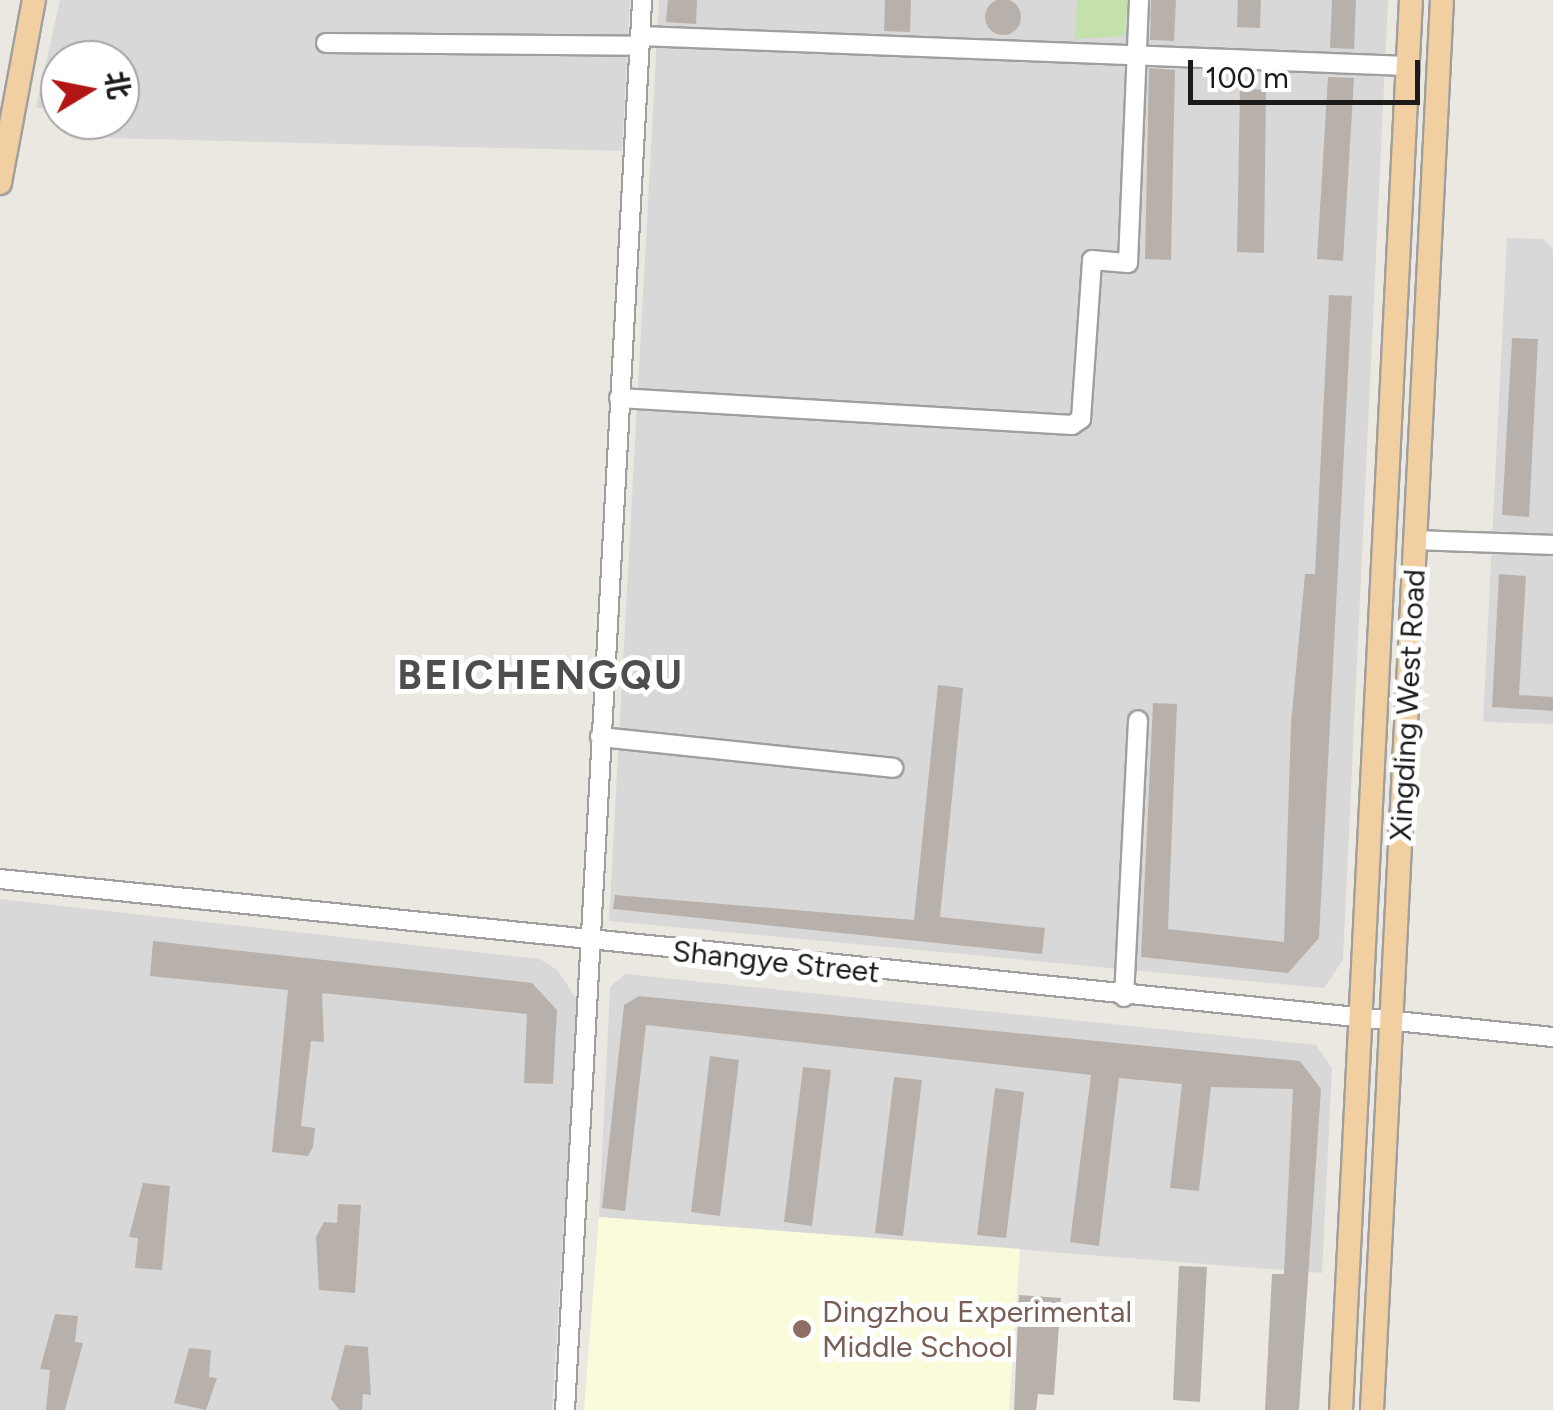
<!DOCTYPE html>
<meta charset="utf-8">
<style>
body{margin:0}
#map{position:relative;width:1553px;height:1410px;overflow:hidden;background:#ebe8e1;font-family:Figtree,"Noto Sans SC",sans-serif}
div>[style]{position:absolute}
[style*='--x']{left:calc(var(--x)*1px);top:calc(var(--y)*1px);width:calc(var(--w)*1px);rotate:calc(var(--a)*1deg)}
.residential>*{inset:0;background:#d9d8d8}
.education>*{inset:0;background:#fafbda}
.grass>*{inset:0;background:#c5e1ab}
.building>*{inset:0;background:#b8b1ab}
.round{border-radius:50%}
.roads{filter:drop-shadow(2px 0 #9f9f9f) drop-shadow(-2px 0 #9f9f9f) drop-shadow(0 2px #9f9f9f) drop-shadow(0 -2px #9f9f9f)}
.minor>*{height:18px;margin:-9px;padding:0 9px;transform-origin:9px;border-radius:9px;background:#fff}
.major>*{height:22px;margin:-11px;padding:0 11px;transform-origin:11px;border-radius:11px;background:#f1cfa0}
.dots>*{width:28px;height:28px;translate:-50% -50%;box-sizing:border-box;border:5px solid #fff;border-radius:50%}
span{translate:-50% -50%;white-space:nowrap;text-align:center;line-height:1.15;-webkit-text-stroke:10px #fff;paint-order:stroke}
.street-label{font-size:30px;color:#1b1b1b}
.education-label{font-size:30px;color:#785e54}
.left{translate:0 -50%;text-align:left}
.district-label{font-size:40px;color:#4e4e4e;font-weight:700;letter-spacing:2.5px}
.north{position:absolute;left:40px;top:40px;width:100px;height:100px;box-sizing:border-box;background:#fff;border:2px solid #a4a4a4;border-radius:50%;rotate:80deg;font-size:28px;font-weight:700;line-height:40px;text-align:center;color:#1b1b1b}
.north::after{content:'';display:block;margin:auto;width:35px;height:45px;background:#b11614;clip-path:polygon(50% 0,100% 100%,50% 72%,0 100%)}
.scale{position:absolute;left:1188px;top:60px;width:232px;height:45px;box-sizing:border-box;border:5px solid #1b1b1b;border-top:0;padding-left:12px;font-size:30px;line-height:35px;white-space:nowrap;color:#1b1b1b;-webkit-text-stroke:8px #fff;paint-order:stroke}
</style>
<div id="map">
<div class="residential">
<div style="clip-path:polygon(60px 0,630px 0,622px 151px,108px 138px,110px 120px,120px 120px,120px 60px,60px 60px,60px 110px,36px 108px)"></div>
<div style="clip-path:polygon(659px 0,1388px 0,1343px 960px,1324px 988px,609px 921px)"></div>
<div style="clip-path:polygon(1507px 238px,1543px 239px,1553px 249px,1553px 724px,1483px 722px)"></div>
<div style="clip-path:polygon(0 899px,540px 959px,557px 970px,578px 1001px,552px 1410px,0 1410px)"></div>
<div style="clip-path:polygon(625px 974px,1316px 1045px,1332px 1068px,1322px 1273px,599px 1217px,610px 987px)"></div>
</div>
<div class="education">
<div style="clip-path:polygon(599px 1217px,1020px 1249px,1009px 1410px,584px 1410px)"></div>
</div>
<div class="grass">
<div style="clip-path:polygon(1077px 0,1129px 0,1124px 36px,1075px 39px)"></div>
</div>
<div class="building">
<div class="round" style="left:985px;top:-1px;width:36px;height:36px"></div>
<div style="clip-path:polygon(668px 0,697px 0,696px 24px,666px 22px)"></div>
<div style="clip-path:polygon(885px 0,911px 0,910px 32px,884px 31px)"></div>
<div style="clip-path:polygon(1151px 0,1176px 0,1174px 41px,1150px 40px)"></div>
<div style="clip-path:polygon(1238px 0,1261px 0,1260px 28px,1237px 27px)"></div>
<div style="clip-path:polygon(1332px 0,1356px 0,1354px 49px,1330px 48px)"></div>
<div style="clip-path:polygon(1149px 68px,1175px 70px,1171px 260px,1145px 259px)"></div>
<div style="clip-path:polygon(1328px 77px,1354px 78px,1343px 261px,1317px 259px)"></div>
<div style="clip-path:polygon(1240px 88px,1266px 90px,1264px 253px,1237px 252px)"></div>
<div style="clip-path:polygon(1329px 295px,1352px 296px,1319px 938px,1288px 973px,1141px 957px,1153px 703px,1177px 704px,1168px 929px,1284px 942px,1291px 723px,1305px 574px,1315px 574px)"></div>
<div style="clip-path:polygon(1512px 338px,1538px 339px,1529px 517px,1502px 515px)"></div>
<div style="clip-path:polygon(1499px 574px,1526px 576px,1519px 695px,1553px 697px,1553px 711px,1492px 707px)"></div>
<div style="clip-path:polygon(938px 685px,963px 688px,940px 917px,1045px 928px,1042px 954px,613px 909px,615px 895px,914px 920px)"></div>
<div style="clip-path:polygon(153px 941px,532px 983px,557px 1010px,553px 1084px,524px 1083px,527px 1014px,322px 993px,324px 1042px,311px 1041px,301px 1126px,315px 1128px,313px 1147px,308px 1156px,272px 1152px,288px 990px,150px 976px)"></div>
<div style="clip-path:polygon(639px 996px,1300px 1061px,1321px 1089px,1299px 1410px,1265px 1410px,1272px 1274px,1284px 1274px,1293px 1089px,1211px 1087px,1199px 1191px,1170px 1188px,1182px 1084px,1119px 1078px,1099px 1246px,1070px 1242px,1091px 1075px,646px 1025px,625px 1211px,602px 1208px,624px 1005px)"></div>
<div style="clip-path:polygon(710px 1056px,739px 1060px,720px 1216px,691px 1212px)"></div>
<div style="clip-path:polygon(803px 1067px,831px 1070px,812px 1226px,784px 1222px)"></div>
<div style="clip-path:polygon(894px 1077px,922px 1080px,903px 1236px,875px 1233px)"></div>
<div style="clip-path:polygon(995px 1088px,1024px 1092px,1006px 1238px,977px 1235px)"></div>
<div style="clip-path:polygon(143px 1183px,170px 1186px,162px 1270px,135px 1268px,138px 1238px,129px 1237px)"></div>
<div style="clip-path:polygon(338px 1204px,361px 1205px,355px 1293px,319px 1290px,316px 1237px,324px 1222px,337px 1223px)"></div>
<div style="clip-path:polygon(1179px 1266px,1207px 1267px,1200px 1402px,1173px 1400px)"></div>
<div style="clip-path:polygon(1019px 1295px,1061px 1298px,1054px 1395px,1038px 1394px,1036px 1410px,1014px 1410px)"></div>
<div style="clip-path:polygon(55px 1314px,78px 1316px,75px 1342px,83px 1343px,65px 1410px,46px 1410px,50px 1370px,40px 1369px)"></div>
<div style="clip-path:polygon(345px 1345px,368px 1347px,371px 1395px,363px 1394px,362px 1410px,339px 1410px,331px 1399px)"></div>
<div style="clip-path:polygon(189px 1348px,211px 1350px,209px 1377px,217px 1378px,206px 1410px,174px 1403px)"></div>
</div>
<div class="roads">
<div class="minor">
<div style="--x:640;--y:36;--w:768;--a:2.24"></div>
<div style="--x:326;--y:43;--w:313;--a:0.5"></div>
<div style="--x:619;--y:398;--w:454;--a:3.4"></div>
<div style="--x:1072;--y:425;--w:11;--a:-34"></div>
<div style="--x:1081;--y:419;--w:159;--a:-86"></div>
<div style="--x:1092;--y:260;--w:36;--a:5"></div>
<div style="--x:1128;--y:263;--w:263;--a:-87.6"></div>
<div style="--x:1416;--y:540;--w:137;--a:2.1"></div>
<div style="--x:600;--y:737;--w:295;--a:6"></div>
<div style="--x:0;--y:879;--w:1561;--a:5.81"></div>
<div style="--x:1124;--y:997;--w:277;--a:-87.1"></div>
<div style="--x:565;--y:1410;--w:1412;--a:-86.87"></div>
</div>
<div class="major">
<div style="--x:0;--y:183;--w:186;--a:-79.5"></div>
<div style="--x:1341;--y:1410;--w:1412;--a:-87.16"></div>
<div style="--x:1372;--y:1410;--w:1412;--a:-87.16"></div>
</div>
</div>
<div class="dots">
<div style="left:802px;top:1329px;background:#8d6e63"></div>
</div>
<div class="street-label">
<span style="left:1408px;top:705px;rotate:-87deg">Xingding West Road</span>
<span style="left:776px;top:962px;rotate:6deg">Shangye Street</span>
</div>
<div class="education-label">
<span class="left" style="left:822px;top:1329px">Dingzhou Experimental<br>Middle School</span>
</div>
<div class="district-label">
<span style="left:541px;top:675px">BEICHENGQU</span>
</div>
<div class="north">北</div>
<div class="scale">100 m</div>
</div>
